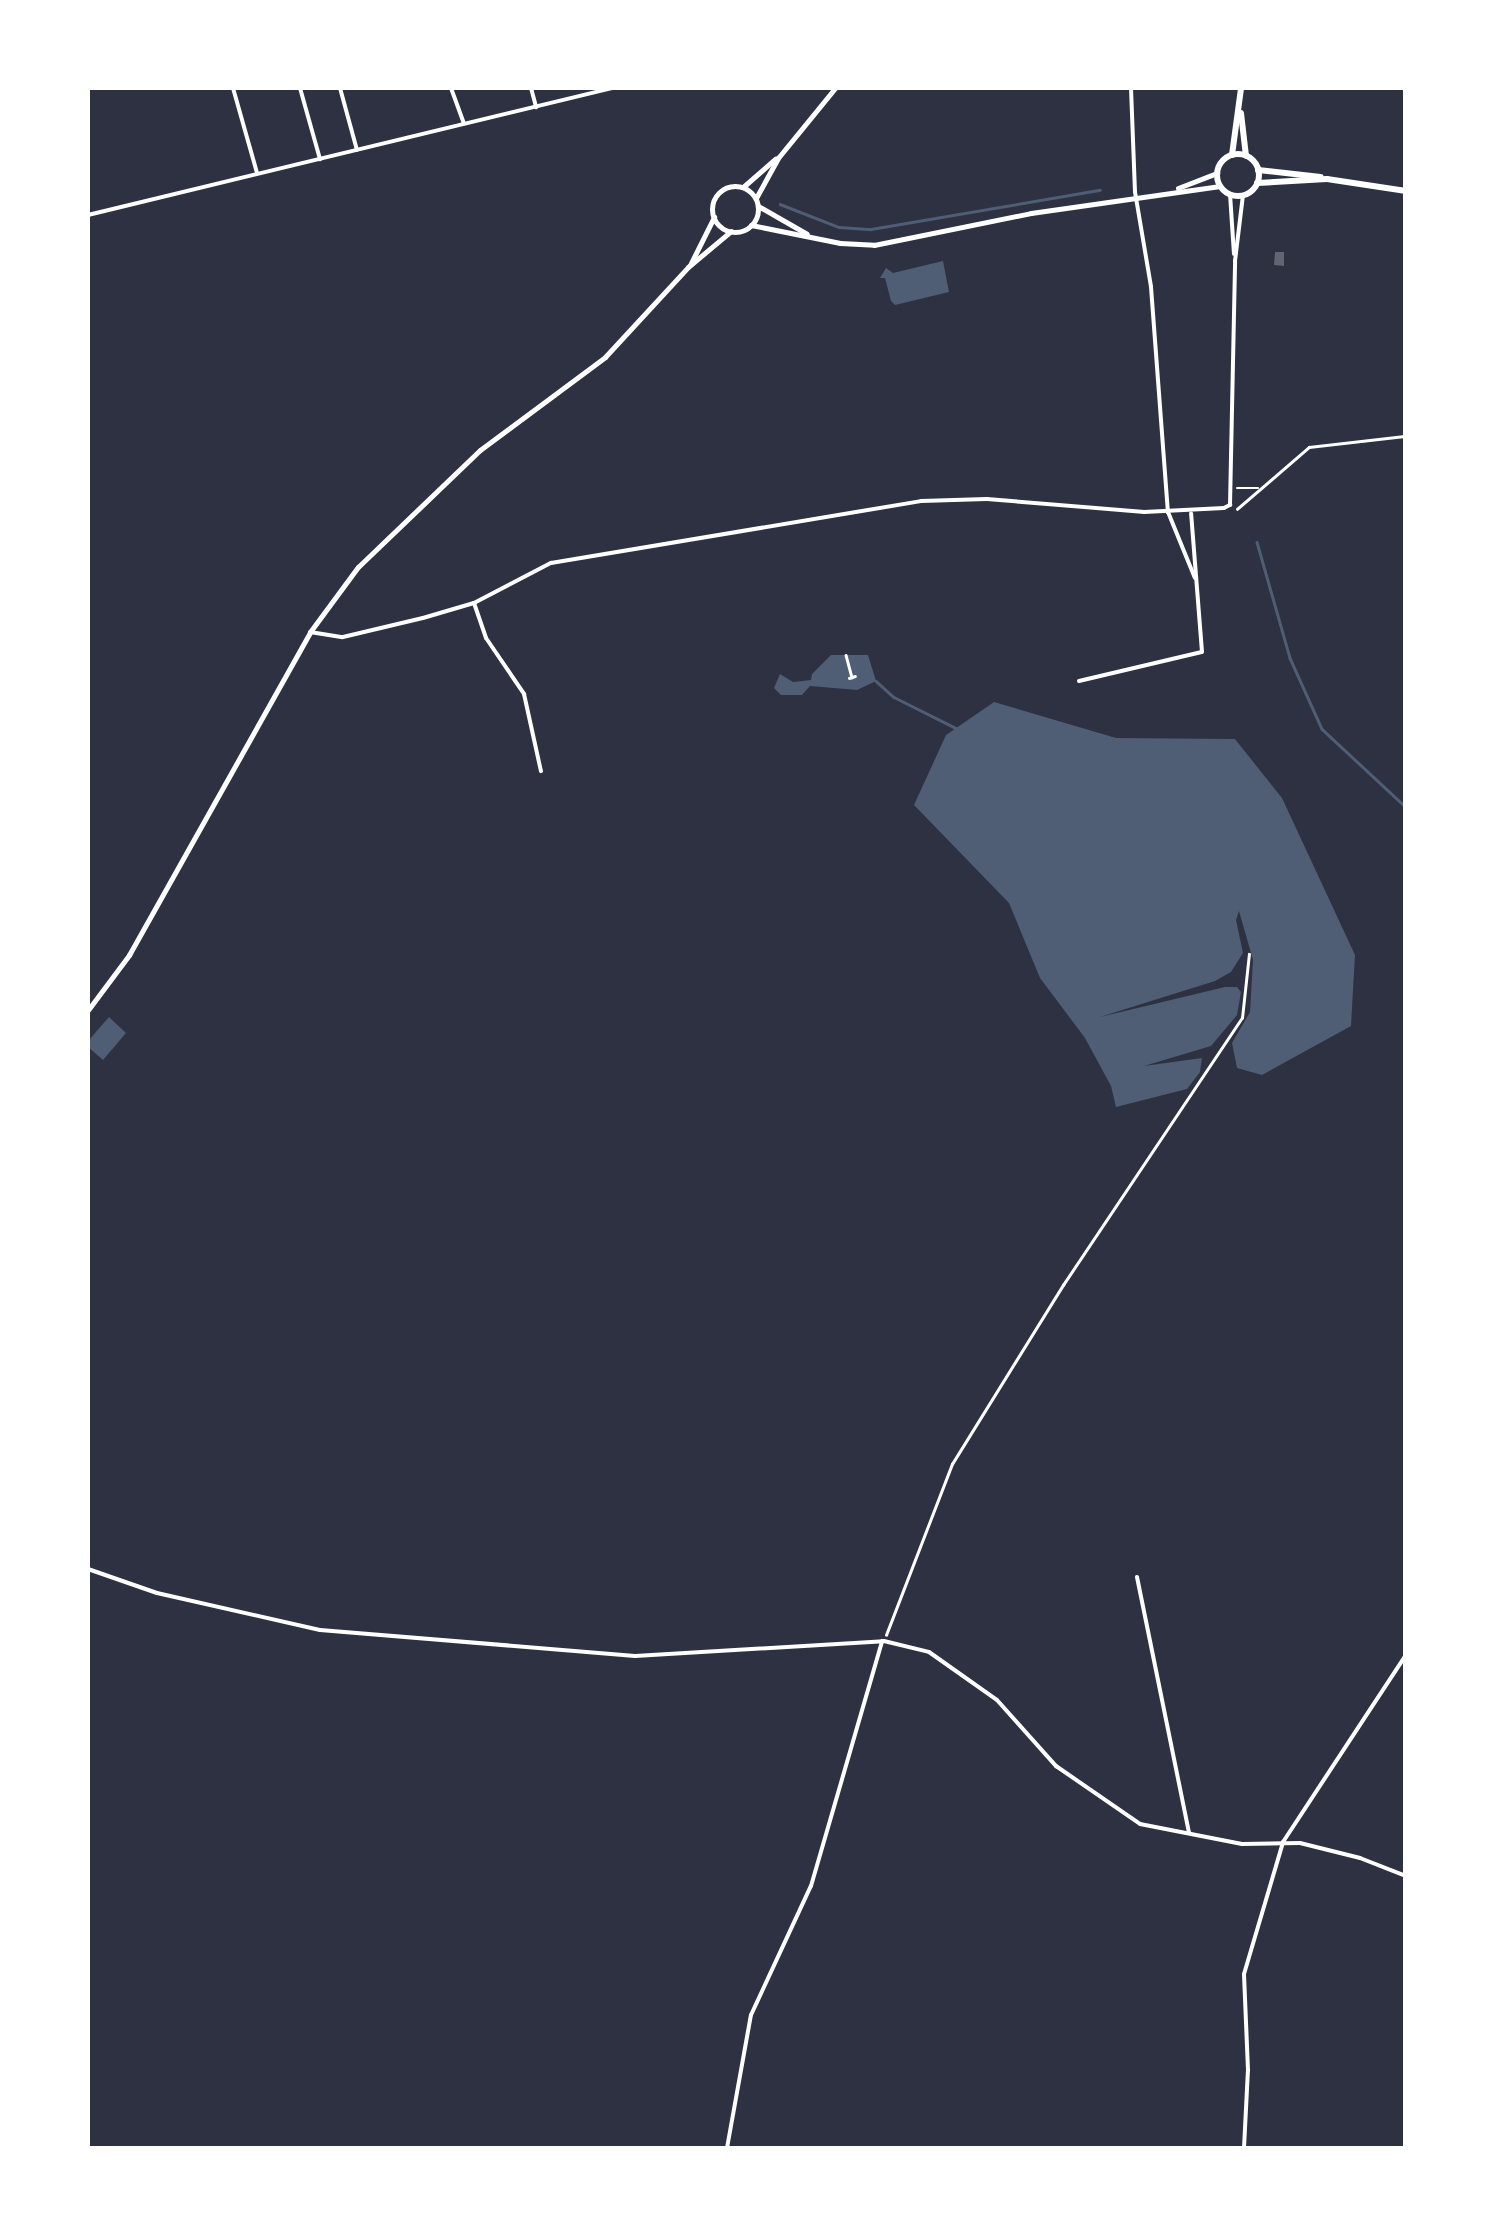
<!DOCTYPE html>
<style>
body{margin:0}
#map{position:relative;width:1493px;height:2236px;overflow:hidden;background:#2d3142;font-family:"Fira Sans Condensed",sans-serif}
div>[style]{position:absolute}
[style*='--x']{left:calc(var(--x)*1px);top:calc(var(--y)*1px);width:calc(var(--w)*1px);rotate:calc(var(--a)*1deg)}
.water>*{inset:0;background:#4f5d75}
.stream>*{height:2.5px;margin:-1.25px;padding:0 1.25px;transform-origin:1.25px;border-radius:1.25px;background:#4f5d75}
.building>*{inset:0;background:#626471}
.path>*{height:2.5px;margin:-1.25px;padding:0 1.25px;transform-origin:1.25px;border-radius:1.25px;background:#fff}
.minor>*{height:4px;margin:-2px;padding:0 2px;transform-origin:2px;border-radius:2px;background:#fff}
.tertiary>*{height:5px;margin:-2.5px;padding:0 2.5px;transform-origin:2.5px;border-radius:2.5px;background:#fff}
.tertiary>.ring{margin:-2.5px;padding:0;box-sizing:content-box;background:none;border:5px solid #fff;border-radius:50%}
.secondary>*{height:6px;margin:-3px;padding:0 3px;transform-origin:3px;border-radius:3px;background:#fff}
.secondary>.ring{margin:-3px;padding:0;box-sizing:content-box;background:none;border:6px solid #fff;border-radius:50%}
span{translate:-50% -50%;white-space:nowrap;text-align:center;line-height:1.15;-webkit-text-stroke:9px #fff;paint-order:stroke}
.frame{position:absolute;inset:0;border:90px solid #fff;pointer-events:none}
</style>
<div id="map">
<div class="water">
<div style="clip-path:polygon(943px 261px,949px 292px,895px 305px,891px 301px,885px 278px,880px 278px,886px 268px,893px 273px)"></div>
<div style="clip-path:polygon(831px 655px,868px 655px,876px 681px,857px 690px,810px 686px,802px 695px,781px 695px,774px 688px,780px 674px,793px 682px,811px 680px,812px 674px)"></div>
<div style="clip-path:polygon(994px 702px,1116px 738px,1235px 739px,1282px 798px,1355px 955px,1351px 1026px,1262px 1075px,1237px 1068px,1232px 1043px,1250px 1012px,1253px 960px,1239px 911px,1236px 920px,1243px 953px,1231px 972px,1215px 981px,1100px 1017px,1225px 987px,1237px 987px,1241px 992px,1237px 1015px,1211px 1046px,1144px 1066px,1202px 1058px,1200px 1072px,1187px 1089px,1116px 1107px,1111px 1086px,1085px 1038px,1040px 978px,1009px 903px,914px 805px,946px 735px)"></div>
<div style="clip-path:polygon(109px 1017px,126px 1033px,103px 1060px,88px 1047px,88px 1041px)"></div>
</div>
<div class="stream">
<div style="--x:780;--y:204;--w:63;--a:21.3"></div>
<div style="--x:839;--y:227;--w:32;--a:4"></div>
<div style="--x:871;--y:229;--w:232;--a:-9.7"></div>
<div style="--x:1257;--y:542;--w:121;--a:74.1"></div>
<div style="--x:1290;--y:658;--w:78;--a:65.7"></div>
<div style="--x:1322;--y:729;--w:115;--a:42.9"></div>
<div style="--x:876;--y:681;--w:24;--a:42"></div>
<div style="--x:894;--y:697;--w:69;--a:26.6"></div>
</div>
<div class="building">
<div style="clip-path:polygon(1275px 252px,1284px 252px,1284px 266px,1274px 265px)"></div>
</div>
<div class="path">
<div style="--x:1237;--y:488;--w:21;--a:0"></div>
<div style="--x:1237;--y:509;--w:95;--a:-40.7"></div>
<div style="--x:1309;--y:447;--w:98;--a:-6.5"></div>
<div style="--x:846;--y:655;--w:23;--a:75"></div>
<div style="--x:849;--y:678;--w:6;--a:-18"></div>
<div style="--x:886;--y:1635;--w:183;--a:-68.9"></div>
<div style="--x:952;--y:1464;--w:211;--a:-58.2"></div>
<div style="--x:1063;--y:1285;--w:321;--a:-56.2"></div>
<div style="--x:1242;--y:1018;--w:64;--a:-83.8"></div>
</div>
<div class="minor">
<div style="--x:233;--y:88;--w:88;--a:74.2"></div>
<div style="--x:300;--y:88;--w:74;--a:74.3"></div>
<div style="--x:340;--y:88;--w:64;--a:74.7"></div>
<div style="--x:451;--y:88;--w:37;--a:70"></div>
<div style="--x:531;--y:88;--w:20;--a:75"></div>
<div style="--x:1131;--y:88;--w:104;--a:87.8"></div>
<div style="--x:1135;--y:192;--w:96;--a:80.4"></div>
<div style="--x:1151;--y:287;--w:226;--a:85.7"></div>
<div style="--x:1168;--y:512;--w:71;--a:67.8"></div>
<div style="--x:1230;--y:194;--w:60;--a:86.2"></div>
<div style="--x:88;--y:215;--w:539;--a:-13.62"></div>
<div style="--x:474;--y:603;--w:37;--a:71"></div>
<div style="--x:486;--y:638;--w:68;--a:55.8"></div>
<div style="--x:524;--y:694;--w:79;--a:77.6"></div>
<div style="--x:310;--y:632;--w:33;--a:9"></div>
<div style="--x:343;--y:637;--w:82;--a:-13.4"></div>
<div style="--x:423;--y:618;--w:53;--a:-16.4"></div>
<div style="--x:474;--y:603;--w:87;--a:-27.5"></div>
<div style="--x:551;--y:563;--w:375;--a:-9.5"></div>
<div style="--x:921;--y:501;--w:66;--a:-1.7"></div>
<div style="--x:987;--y:499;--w:158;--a:4.7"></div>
<div style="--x:1144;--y:512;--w:80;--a:-2.9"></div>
<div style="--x:1224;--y:508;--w:7;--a:-27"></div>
<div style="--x:1230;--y:505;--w:244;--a:-88.8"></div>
<div style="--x:1235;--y:261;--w:66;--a:-83.1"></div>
<div style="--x:1079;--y:681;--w:126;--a:-13.3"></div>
<div style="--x:1202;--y:652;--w:139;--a:-94.5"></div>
<div style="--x:88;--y:1569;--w:73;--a:19.2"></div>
<div style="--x:157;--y:1593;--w:167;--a:12.8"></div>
<div style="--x:320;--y:1630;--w:316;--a:4.7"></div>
<div style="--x:635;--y:1656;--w:249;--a:-3.4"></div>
<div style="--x:884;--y:1641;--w:46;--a:13.7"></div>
<div style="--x:929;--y:1652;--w:83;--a:35.2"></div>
<div style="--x:997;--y:1700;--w:89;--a:48.2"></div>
<div style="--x:1056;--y:1766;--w:102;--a:34.6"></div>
<div style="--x:1140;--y:1824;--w:104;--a:11.1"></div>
<div style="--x:1242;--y:1844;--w:58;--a:-1"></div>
<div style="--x:1300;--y:1843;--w:62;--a:14"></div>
<div style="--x:1360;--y:1858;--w:49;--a:21.4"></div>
<div style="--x:1137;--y:1577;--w:260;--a:78.5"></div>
<div style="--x:727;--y:2148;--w:135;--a:-79.8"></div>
<div style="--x:751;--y:2015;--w:142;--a:-65.1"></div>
<div style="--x:811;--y:1886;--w:255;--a:-73.8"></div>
<div style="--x:1244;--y:2148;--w:78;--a:-87.1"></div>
<div style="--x:1248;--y:2070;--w:96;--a:-92.4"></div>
<div style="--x:1244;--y:1974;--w:138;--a:-73.5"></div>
<div style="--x:1283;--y:1842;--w:224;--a:-56.7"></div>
</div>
<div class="tertiary">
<div class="ring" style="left:712px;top:186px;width:41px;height:41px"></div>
<div style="--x:743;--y:187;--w:43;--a:-41.2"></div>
<div style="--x:1178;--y:188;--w:42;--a:-21"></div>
<div style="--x:756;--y:198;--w:46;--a:-61.2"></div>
<div style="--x:778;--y:158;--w:90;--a:-50.8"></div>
<div style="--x:758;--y:206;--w:56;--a:29.7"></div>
<div style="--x:751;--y:225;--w:91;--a:11.4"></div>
<div style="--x:840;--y:243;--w:34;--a:3"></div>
<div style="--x:874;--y:245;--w:160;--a:-11.5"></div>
<div style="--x:1031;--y:213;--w:191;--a:-8.1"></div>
<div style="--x:690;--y:265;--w:54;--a:-63.4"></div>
<div style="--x:88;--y:1010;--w:69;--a:-53.3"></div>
<div style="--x:129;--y:955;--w:370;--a:-60.7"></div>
<div style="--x:310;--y:632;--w:81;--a:-53.6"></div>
<div style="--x:358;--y:567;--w:169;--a:-43.8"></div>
<div style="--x:480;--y:450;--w:156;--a:-36.6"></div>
<div style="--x:605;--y:357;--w:122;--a:-47.3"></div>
<div style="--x:688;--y:267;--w:56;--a:-39.9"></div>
</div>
<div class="secondary">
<div style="--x:1241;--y:113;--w:43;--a:83.4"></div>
<div class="ring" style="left:1217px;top:154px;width:36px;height:36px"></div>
<div style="--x:1232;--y:155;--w:68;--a:-82.3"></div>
<div style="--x:1258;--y:170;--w:63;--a:6.3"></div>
<div style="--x:1257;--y:183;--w:70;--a:-3.3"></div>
<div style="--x:1327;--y:179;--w:80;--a:8.6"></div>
</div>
<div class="frame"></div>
</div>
